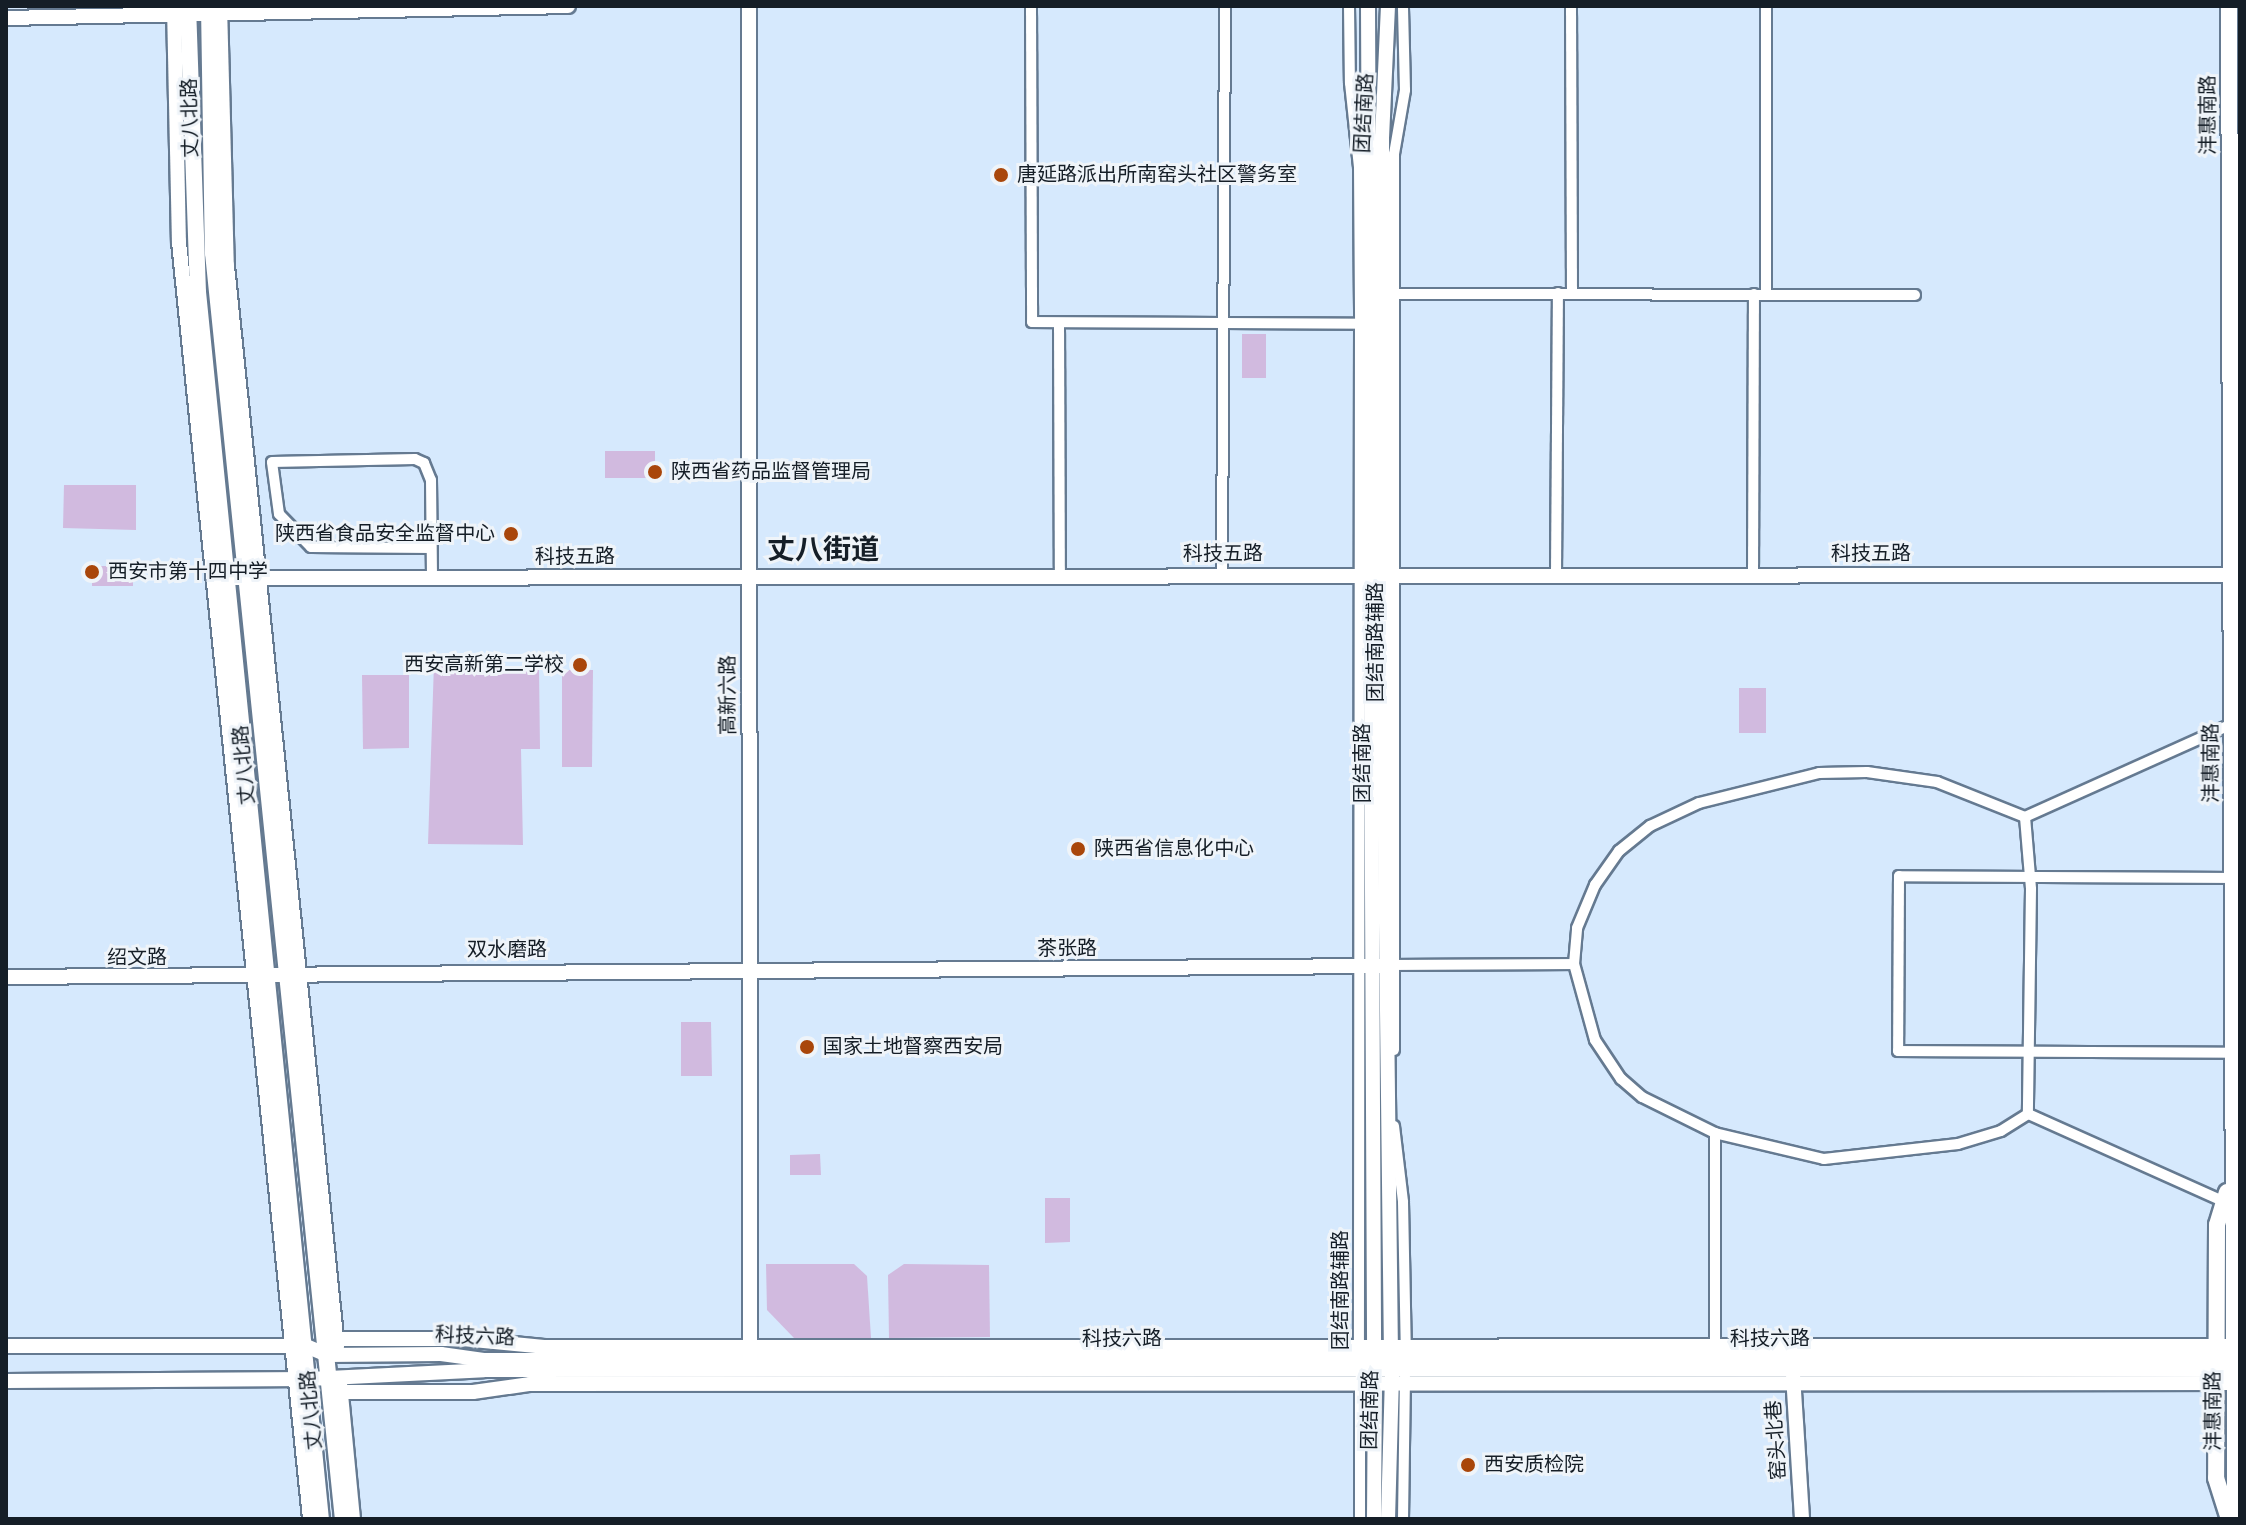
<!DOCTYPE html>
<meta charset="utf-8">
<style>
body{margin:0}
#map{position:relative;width:2246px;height:1525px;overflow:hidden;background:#d6e9fd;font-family:"Varela Round","Noto Sans SC",sans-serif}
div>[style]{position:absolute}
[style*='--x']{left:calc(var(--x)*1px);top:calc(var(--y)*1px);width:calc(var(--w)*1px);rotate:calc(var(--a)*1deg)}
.green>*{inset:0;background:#d1badf}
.roads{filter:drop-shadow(2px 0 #657a91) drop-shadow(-2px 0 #657a91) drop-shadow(0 2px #657a91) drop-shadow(0 -2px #657a91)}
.street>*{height:10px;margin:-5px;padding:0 5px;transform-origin:5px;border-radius:5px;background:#fff}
.secondary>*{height:14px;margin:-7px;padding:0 7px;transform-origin:7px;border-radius:7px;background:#fff}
.primary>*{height:16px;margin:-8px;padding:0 8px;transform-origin:8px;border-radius:8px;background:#fff}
.dots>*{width:22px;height:22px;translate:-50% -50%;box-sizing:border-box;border:4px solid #eff4f9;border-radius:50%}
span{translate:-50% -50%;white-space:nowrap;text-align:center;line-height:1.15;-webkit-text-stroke:6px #eff4f9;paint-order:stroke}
.street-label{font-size:20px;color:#151e27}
.poi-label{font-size:20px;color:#151e27}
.left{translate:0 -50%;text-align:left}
.right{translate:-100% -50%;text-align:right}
.district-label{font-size:28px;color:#151e27;font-weight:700}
.frame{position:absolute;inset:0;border:8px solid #151e27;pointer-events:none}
</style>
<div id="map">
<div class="green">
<div style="clip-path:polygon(1242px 334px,1266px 334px,1266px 378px,1242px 378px)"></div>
<div style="clip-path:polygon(605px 451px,655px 451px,655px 478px,605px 478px)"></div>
<div style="clip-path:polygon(64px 485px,136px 485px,136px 530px,63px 528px)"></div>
<div style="clip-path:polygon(92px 566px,133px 566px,133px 586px,92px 586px)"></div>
<div style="clip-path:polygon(434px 663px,539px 668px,540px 749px,521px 749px,523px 845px,428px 844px)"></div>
<div style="clip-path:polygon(562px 670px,593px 670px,592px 767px,562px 767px)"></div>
<div style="clip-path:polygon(362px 675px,409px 675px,409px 748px,363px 749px)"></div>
<div style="clip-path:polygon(1739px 688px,1766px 688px,1766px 733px,1739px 733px)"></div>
<div style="clip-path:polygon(681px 1022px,711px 1022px,712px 1076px,681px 1076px)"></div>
<div style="clip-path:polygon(820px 1154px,821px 1175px,790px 1175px,790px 1155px)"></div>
<div style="clip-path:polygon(1045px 1198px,1070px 1198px,1070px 1242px,1045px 1243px)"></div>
<div style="clip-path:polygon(766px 1264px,854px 1264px,867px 1276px,871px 1338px,794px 1338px,767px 1310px)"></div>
<div style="clip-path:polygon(904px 1264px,989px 1265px,990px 1337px,889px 1338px,888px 1275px)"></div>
</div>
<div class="roads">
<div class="street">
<div style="--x:1031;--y:6;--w:316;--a:89.8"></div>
<div style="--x:1032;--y:322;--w:333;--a:0.3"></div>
<div style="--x:1349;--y:6;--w:77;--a:89.3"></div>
<div style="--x:1350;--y:83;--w:84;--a:83.9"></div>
<div style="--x:1359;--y:167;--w:157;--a:89.6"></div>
<div style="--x:1360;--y:324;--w:1027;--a:90.06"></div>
<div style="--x:1571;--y:6;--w:287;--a:89.8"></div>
<div style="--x:1766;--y:6;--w:288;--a:90"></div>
<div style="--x:1389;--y:294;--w:526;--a:0.11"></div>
<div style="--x:1059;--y:323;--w:250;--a:89.8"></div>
<div style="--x:431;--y:548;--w:120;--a:-179.5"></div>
<div style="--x:311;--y:547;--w:46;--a:-134.1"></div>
<div style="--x:279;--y:514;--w:52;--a:-97.7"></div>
<div style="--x:272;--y:462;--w:143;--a:-1.2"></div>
<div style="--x:415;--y:459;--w:10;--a:24"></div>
<div style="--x:424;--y:463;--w:18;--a:68"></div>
<div style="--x:431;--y:480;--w:98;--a:89.4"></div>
<div style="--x:1556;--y:573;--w:280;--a:-89.6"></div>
<div style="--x:1222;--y:574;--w:568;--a:-89.7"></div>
<div style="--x:1753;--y:574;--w:280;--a:-89.8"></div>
<div style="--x:2025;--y:817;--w:72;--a:85.2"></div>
<div style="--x:2031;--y:889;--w:225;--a:90.8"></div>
<div style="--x:2232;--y:878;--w:333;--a:-179.7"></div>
<div style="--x:1899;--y:876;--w:175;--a:90.3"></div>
<div style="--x:1898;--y:1051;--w:334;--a:0.3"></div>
<div style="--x:1392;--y:965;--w:182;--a:-0.3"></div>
<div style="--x:1394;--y:1050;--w:896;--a:-90"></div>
<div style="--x:1394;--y:154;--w:65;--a:-80.2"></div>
<div style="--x:1405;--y:90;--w:84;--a:-91.4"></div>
<div style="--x:1394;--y:1126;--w:77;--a:83.2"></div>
<div style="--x:1403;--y:1202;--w:151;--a:88.9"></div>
<div style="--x:2225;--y:1202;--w:216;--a:-155.9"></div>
<div style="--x:2028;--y:1114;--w:32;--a:148"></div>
<div style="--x:2001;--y:1131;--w:45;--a:163.2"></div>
<div style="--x:1958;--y:1144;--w:135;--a:173.6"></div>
<div style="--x:1824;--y:1159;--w:112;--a:-166.6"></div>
<div style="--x:1715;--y:1133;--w:81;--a:-153.7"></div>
<div style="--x:1642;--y:1097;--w:28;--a:-139"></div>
<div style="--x:1621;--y:1079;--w:47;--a:-123.7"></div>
<div style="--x:1595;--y:1040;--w:79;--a:-105.4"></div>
<div style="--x:1574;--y:964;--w:36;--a:-85"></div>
<div style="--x:1577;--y:928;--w:47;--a:-67.3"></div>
<div style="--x:1595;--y:885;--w:42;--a:-54.8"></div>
<div style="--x:1619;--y:851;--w:40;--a:-39"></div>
<div style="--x:1650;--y:826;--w:54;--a:-25.1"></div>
<div style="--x:1699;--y:803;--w:124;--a:-14"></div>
<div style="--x:1819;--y:773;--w:48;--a:-1.2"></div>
<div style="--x:1867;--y:772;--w:71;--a:8.1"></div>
<div style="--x:1937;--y:782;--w:95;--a:21.7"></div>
<div style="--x:2025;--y:817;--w:227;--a:-24.2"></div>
<div style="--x:1715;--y:1351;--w:218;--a:-90"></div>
<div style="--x:1360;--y:1379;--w:140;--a:90"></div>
<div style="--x:1403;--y:1519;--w:142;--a:-89.2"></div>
</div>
<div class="secondary">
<div style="--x:174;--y:6;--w:236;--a:88.8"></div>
<div style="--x:179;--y:242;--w:1284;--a:84.14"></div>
<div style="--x:220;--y:6;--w:260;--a:88.5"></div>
<div style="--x:227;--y:266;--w:1087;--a:84.19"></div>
<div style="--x:749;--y:6;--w:1348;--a:89.96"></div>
<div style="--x:1368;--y:6;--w:1347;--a:89.74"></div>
<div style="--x:1388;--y:6;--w:131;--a:92.6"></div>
<div style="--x:1382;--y:137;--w:438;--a:90"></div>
<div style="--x:1382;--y:575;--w:778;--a:89.34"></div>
<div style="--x:6;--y:18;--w:562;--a:-1.22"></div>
<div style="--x:214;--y:578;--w:2017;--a:-0.09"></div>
<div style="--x:6;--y:977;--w:1374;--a:-0.46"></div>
<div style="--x:6;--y:1346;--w:300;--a:0"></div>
<div style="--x:306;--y:1346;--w:23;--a:23"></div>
<div style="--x:327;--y:1355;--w:114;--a:-0.5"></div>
<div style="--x:441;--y:1354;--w:43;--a:7.9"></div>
<div style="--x:484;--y:1360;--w:1744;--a:-0.03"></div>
<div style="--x:327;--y:1355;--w:18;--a:-61"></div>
<div style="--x:336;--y:1339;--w:126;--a:0"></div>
<div style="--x:462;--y:1339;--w:83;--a:5.5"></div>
<div style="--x:545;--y:1347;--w:1683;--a:-0.03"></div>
<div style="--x:1793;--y:1375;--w:144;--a:86.4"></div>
<div style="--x:329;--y:1377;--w:19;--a:51"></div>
<div style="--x:341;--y:1392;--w:132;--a:0"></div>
<div style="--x:473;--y:1392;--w:58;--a:-8"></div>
<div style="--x:530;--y:1384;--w:1710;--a:-0.03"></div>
<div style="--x:6;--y:1381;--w:303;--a:-0.4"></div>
<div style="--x:309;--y:1379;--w:175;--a:-2.9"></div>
<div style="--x:484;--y:1370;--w:1744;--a:-0.03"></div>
<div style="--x:340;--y:1384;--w:136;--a:84.5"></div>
<div style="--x:1374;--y:1519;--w:145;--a:-89.6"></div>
<div style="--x:1388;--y:1519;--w:145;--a:-88.4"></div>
</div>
<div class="primary">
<div style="--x:188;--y:6;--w:286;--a:88"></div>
<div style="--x:198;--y:292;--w:1233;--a:84.28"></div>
<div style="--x:209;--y:6;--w:247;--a:89.1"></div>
<div style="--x:213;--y:253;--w:1273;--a:84.14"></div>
<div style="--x:2229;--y:6;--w:1513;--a:89.77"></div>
<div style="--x:2227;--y:1192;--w:34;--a:107"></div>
<div style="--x:2217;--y:1225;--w:253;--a:90.2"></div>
<div style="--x:2216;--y:1478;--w:43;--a:72.4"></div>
</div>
</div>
<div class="dots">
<div style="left:1001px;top:175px;background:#a9460a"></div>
<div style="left:655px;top:472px;background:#a9460a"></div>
<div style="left:511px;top:534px;background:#a9460a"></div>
<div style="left:92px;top:572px;background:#a9460a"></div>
<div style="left:580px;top:665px;background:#a9460a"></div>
<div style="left:1078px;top:849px;background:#a9460a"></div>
<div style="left:807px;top:1047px;background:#a9460a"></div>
<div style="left:1468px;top:1465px;background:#a9460a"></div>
</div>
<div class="street-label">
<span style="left:1365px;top:113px;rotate:-87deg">团结南路</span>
<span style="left:2209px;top:115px;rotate:-90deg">沣惠南路</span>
<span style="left:191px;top:118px;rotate:-91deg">丈八北路</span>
<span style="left:1223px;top:554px">科技五路</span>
<span style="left:1871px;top:554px">科技五路</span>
<span style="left:575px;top:557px">科技五路</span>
<span style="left:1376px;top:642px;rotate:-90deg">团结南路辅路</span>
<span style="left:729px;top:695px;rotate:-90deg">高新六路</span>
<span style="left:1363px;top:763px;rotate:-90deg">团结南路</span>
<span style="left:2212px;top:763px;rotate:-90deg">沣惠南路</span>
<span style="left:245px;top:765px;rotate:-95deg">丈八北路</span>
<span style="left:1067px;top:949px">茶张路</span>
<span style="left:507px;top:950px">双水磨路</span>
<span style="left:137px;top:958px">绍文路</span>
<span style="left:1341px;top:1290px;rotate:-90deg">团结南路辅路</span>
<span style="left:475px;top:1337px;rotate:3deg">科技六路</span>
<span style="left:1122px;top:1339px">科技六路</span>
<span style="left:1770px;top:1339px">科技六路</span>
<span style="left:312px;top:1410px;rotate:-95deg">丈八北路</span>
<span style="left:1371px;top:1410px;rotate:-89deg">团结南路</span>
<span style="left:2214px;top:1411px;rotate:-90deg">沣惠南路</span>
<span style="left:1777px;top:1440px;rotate:-94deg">窑头北巷</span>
</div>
<div class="poi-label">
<span class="left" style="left:1017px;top:175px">唐延路派出所南窑头社区警务室</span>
<span class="left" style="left:671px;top:472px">陕西省药品监督管理局</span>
<span class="right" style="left:495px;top:534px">陕西省食品安全监督中心</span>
<span class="left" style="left:108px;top:572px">西安市第十四中学</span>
<span class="right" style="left:564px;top:665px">西安高新第二学校</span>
<span class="left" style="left:1094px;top:849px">陕西省信息化中心</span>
<span class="left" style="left:823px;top:1047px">国家土地督察西安局</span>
<span class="left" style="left:1484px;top:1465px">西安质检院</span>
</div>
<div class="district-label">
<span style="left:823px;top:550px">丈八街道</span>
</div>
<div class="frame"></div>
</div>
